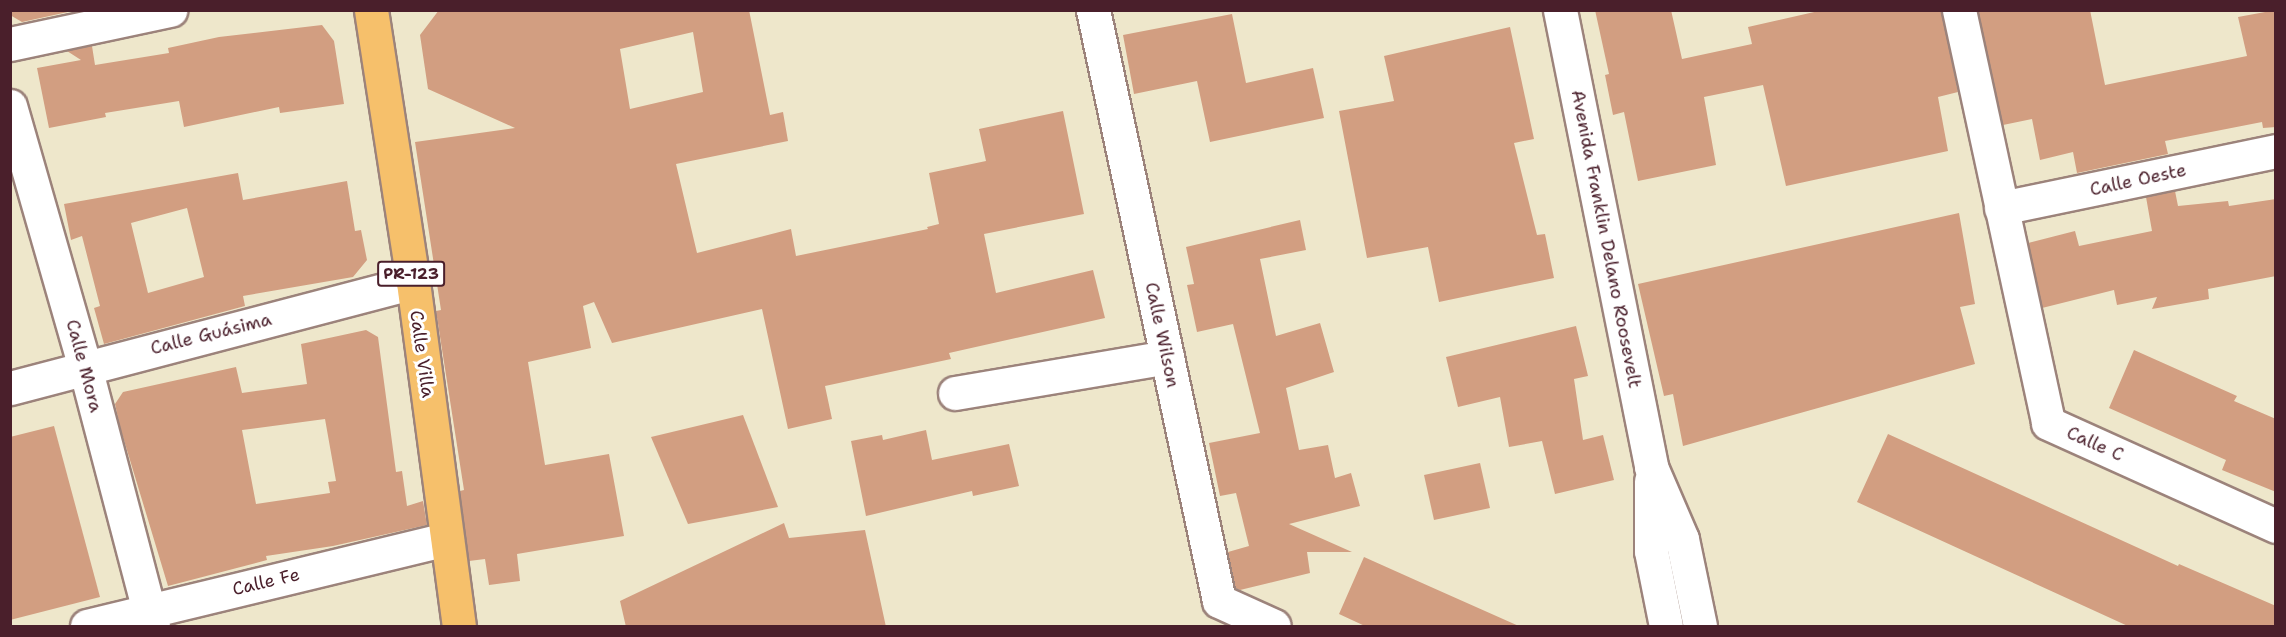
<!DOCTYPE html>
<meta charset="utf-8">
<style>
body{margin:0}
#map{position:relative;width:2286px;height:637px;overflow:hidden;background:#eee7cb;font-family:"Shantell Sans",sans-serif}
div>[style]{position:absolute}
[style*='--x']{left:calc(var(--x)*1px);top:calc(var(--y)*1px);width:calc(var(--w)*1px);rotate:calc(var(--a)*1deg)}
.building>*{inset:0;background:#d29e81}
.roads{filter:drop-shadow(2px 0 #9c837b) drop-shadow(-2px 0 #9c837b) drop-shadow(0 2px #9c837b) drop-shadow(0 -2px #9c837b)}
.street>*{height:33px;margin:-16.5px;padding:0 16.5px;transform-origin:16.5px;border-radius:16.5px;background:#fff}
.primary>*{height:33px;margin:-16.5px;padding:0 16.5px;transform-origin:16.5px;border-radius:16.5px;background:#f6c06b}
span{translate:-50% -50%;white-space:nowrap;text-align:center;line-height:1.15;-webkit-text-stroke:6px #fff;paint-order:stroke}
.shield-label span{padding:2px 4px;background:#fff;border:2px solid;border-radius:4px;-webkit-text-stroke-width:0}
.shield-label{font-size:16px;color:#4a1f2b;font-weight:700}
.street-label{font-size:18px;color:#4a1f2b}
.frame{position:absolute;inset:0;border:12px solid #4a1f2b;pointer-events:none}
</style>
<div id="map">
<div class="building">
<div style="clip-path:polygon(10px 10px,77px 10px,22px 22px,10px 15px)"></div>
<div style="clip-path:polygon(evenodd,439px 10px,749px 10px,770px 115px,783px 112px,788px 141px,676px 164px,697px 253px,791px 229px,796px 256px,928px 229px,927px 227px,939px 224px,929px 173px,986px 161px,979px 129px,1063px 111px,1084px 214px,984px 234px,996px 293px,1093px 270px,1105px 318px,949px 353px,951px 359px,825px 386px,832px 419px,788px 429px,762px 309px,612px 343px,594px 302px,583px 306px,591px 348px,528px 362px,545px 465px,609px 454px,624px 536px,517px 554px,520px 581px,489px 585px,485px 559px,469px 561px,460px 491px,464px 490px,436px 311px,441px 310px,415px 142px,515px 128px,428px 89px,420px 35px,439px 10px,693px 32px,703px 92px,630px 109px,620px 49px,693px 32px)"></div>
<div style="clip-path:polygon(1595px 10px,1671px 10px,1682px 59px,1752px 44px,1748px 27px,1823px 10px,1941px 10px,1958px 92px,1938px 97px,1948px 151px,1786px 186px,1763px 85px,1704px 97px,1716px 165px,1638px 181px,1624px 112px,1613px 115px,1605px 75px,1609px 74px)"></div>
<div style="clip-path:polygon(1978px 10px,2090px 10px,2105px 85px,2247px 56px,2238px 17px,2276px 10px,2276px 127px,2263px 128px,2262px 122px,2165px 141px,2168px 154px,2077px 173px,2073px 152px,2040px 160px,2032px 119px,2003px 125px)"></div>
<div style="clip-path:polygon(1232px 14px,1246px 83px,1313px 68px,1324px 118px,1210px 142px,1197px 81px,1134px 94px,1123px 35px)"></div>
<div style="clip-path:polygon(322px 25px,334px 41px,344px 104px,280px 113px,279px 107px,184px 127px,179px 101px,105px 113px,106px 117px,49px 128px,37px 68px,81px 60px,67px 51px,92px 46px,95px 65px,169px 53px,168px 48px,219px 37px)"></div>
<div style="clip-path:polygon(1510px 27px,1534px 139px,1514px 143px,1537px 235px,1545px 234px,1554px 278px,1439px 302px,1428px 247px,1367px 258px,1339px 111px,1394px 101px,1384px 56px)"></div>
<div style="clip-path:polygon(evenodd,238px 173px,243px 200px,347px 181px,355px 231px,361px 230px,367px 260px,353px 277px,243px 296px,245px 306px,104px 344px,94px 308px,100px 306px,82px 236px,71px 240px,64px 204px,238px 173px,187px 208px,204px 277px,148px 293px,131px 223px,187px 208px)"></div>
<div style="clip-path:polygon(2175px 191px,2178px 206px,2228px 201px,2229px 206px,2276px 199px,2276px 276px,2208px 289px,2209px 299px,2152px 309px,2157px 297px,2117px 305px,2114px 290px,2042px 308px,2028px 243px,2075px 231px,2079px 246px,2152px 231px,2146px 197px)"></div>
<div style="clip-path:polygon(1959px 213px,1975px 304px,1960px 307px,1975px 364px,1683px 446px,1673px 394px,1664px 396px,1638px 284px)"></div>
<div style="clip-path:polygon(1300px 220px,1306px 250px,1260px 259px,1276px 336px,1320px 323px,1334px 372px,1286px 388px,1299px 450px,1328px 445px,1335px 478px,1351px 473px,1360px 506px,1289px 524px,1352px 552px,1307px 552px,1310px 573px,1240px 590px,1235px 588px,1228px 552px,1249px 546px,1236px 493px,1220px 496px,1209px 443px,1260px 433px,1233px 324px,1197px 332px,1187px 285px,1194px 284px,1186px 247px)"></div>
<div style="clip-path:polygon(1576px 326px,1588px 376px,1574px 379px,1583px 440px,1603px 435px,1614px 480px,1555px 494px,1542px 441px,1509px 447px,1500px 397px,1458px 407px,1446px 357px)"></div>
<div style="clip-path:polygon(evenodd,366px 330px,378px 337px,396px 472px,402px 471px,407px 506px,423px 501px,427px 525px,333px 546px,266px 556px,267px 560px,168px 586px,120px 427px,115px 404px,123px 392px,236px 367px,242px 393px,307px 384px,301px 344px,366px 330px,325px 419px,336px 481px,328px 482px,330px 493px,256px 504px,242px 430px,325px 419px)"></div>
<div style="clip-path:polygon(2134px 350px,2237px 396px,2234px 401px,2276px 419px,2276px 492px,2222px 470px,2226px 460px,2109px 408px)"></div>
<div style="clip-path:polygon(743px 415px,778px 507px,688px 524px,651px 437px)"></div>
<div style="clip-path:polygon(54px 426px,100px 597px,10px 620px,10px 437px)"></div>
<div style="clip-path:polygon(926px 430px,932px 460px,1009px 444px,1019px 486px,973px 496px,972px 491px,866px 516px,851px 441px,882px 435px,883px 440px)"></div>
<div style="clip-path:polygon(1888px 434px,2178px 566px,2179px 564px,2276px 606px,2276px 627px,2130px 627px,1857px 502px)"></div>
<div style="clip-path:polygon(1480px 463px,1490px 508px,1434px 520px,1424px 475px)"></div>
<div style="clip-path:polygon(784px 523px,789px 538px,865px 530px,886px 627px,626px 627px,620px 601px)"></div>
<div style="clip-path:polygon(1364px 557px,1431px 587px,1521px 627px,1367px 627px,1339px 614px)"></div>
</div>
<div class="roads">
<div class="street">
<div style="--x:1093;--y:10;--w:604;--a:77.96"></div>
<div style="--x:1219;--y:601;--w:60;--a:24.4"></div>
<div style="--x:1560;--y:10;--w:466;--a:78.7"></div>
<div style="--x:1651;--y:467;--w:78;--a:66.7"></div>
<div style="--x:1682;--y:539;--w:89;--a:78.3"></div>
<div style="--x:1959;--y:10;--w:422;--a:77.8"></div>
<div style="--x:2048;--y:423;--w:250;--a:24.3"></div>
<div style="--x:10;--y:44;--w:164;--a:-12"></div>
<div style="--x:10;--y:106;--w:272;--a:74"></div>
<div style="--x:85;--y:367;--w:268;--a:75.3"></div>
<div style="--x:2001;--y:208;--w:281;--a:-11.7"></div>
<div style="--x:10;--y:388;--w:417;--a:-14.7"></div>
<div style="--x:955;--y:393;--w:215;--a:-9.6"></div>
<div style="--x:1651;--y:481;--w:70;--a:90"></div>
<div style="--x:1651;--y:551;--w:76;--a:78.7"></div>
<div style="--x:87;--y:626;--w:370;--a:-13.6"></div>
</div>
<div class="primary">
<div style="--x:371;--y:10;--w:275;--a:81.2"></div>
<div style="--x:413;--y:282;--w:347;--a:82.4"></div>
</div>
</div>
<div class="shield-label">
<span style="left:411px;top:274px">PR-123</span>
</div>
<div class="street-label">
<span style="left:2138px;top:180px;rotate:-12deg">Calle Oeste</span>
<span style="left:1606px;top:239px;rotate:79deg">Avenida Franklin Delano Roosevelt</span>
<span style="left:211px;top:334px;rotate:-14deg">Calle Guásima</span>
<span style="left:1162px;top:335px;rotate:78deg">Calle Wilson</span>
<span style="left:422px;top:354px;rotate:82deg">Calle Villa</span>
<span style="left:84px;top:366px;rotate:75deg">Calle Mora</span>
<span style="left:2095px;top:444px;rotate:24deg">Calle C</span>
<span style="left:266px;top:582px;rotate:-13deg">Calle Fe</span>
</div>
<div class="frame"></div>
</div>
